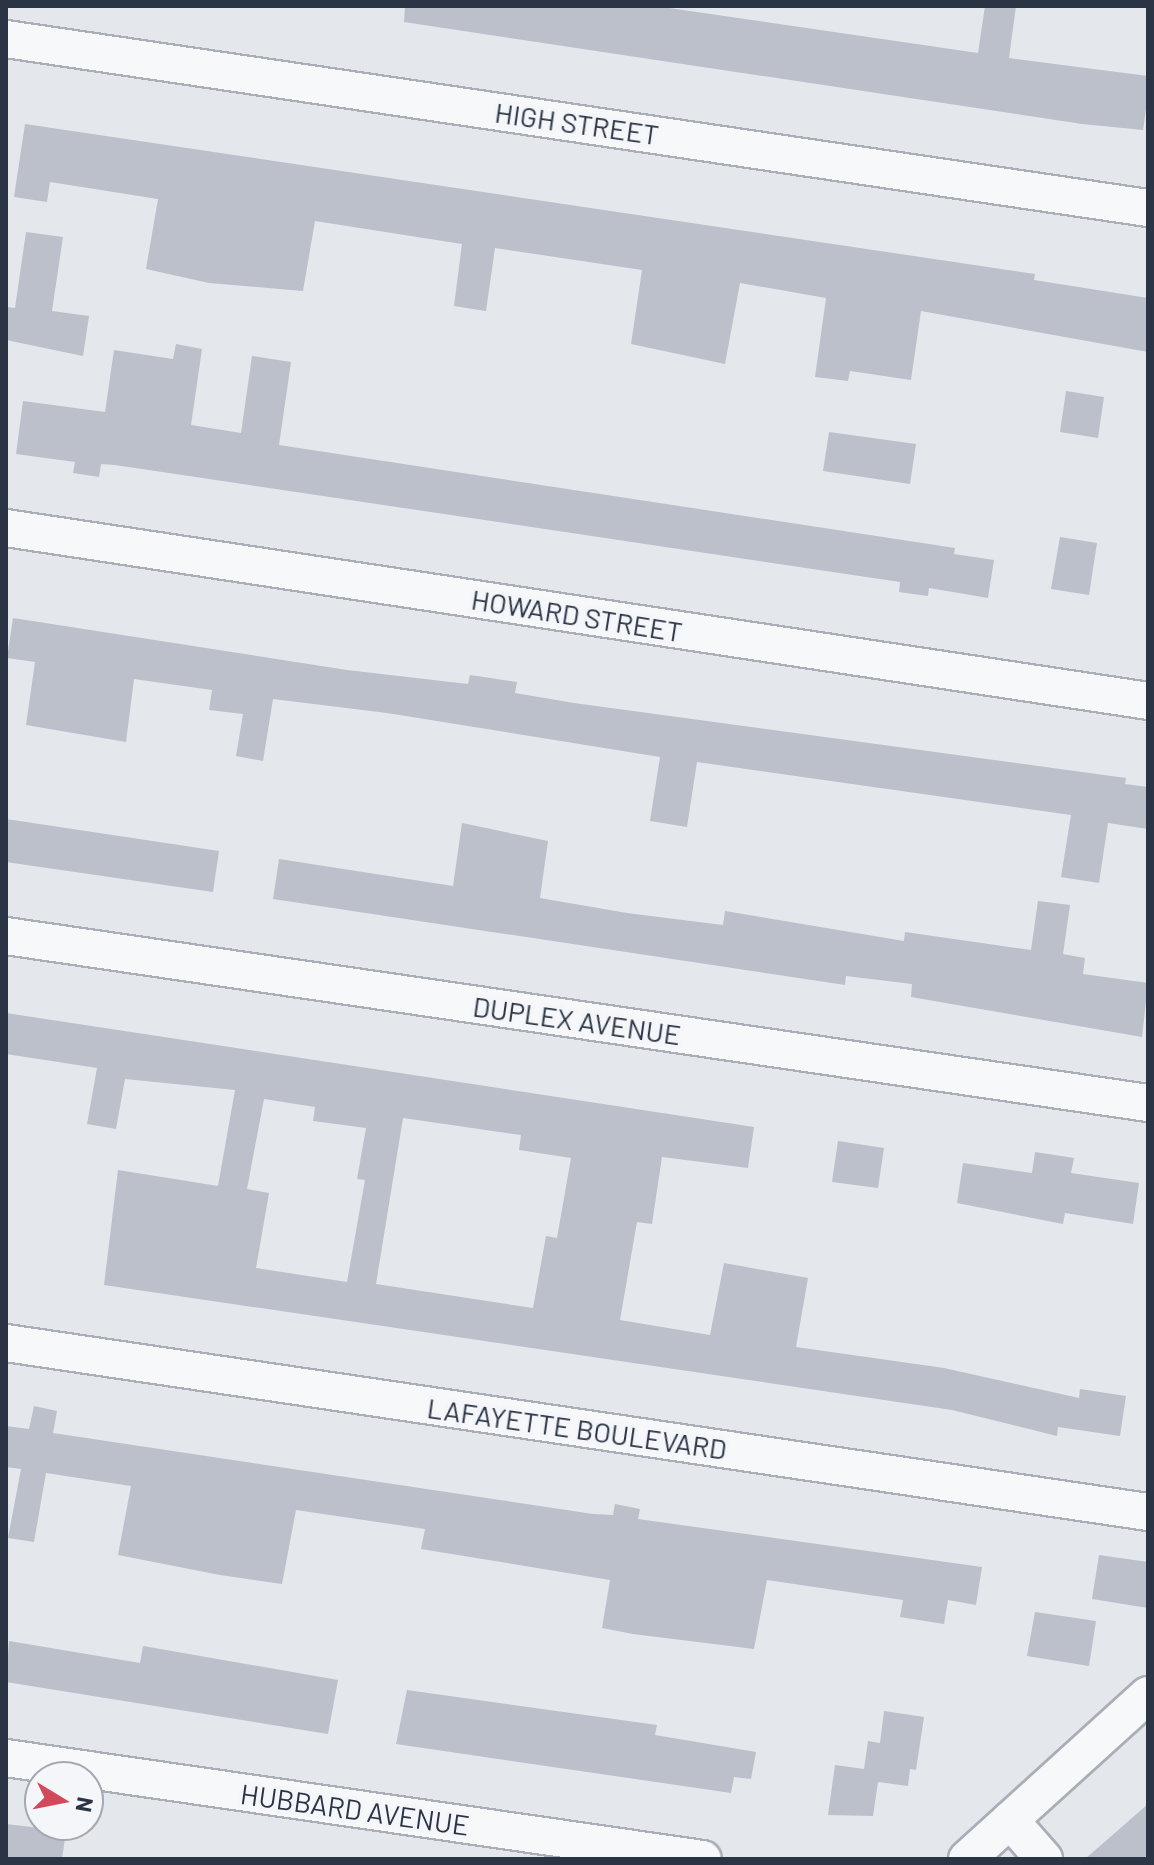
<!DOCTYPE html>
<style>
body{margin:0}
#map{position:relative;width:1154px;height:1865px;overflow:hidden;background:#e4e7ec;font-family:Barlow,sans-serif}
div>[style]{position:absolute}
[style*='--x']{left:calc(var(--x)*1px);top:calc(var(--y)*1px);width:calc(var(--w)*1px);rotate:calc(var(--a)*1deg)}
.building>*{inset:0;background:#bbc0ca}
.roads{filter:drop-shadow(2px 0 #a9aeb7) drop-shadow(-2px 0 #a9aeb7) drop-shadow(0 2px #a9aeb7) drop-shadow(0 -2px #a9aeb7)}
.minor>*{height:36px;margin:-18px;padding:0 18px;transform-origin:18px;border-radius:18px;background:#f7f8fa}
span{translate:-50% -50%;white-space:nowrap;text-align:center;line-height:1.15;-webkit-text-stroke:8px #f4f6f9;paint-order:stroke}
.street-label{font-size:28px;color:#2b3445}
.frame{position:absolute;inset:0;border:8px solid #2b3445;pointer-events:none}
.north{position:absolute;left:24px;top:1761px;width:80px;height:80px;box-sizing:border-box;background:#f4f6f9;border:2px solid #a4a8b1;border-radius:50%;rotate:100deg;font-size:22px;font-weight:700;line-height:32px;text-align:center;color:#2b3445}
.north::after{content:'';display:block;margin:auto;width:28px;height:36px;background:#d1495b;clip-path:polygon(50% 0,100% 100%,50% 72%,0 100%)}
</style>
<div id="map">
<div class="building">
<div style="clip-path:polygon(405px 6px,655px 6px,978px 53px,985px 6px,1016px 6px,1009px 58px,1148px 76px,1148px 95px,1143px 130px,1082px 124px,404px 22px)"></div>
<div style="clip-path:polygon(25px 124px,1035px 274px,1034px 280px,1148px 298px,1148px 352px,921px 311px,911px 380px,850px 371px,848px 381px,815px 377px,826px 298px,740px 283px,725px 364px,631px 344px,642px 270px,495px 248px,486px 311px,454px 306px,462px 244px,315px 221px,303px 291px,209px 283px,146px 269px,158px 199px,50px 182px,47px 202px,14px 197px)"></div>
<div style="clip-path:polygon(26px 232px,63px 237px,52px 311px,89px 316px,83px 356px,6px 340px,6px 307px,15px 308px)"></div>
<div style="clip-path:polygon(176px 344px,202px 349px,191px 425px,241px 433px,252px 356px,291px 362px,279px 445px,955px 548px,954px 554px,994px 560px,988px 598px,929px 588px,928px 596px,899px 592px,900px 582px,115px 465px,101px 464px,99px 477px,73px 473px,75px 462px,16px 454px,23px 401px,105px 412px,114px 350px,173px 359px)"></div>
<div style="clip-path:polygon(1066px 391px,1104px 397px,1098px 438px,1060px 432px)"></div>
<div style="clip-path:polygon(829px 432px,916px 444px,910px 484px,823px 471px)"></div>
<div style="clip-path:polygon(1060px 537px,1097px 543px,1089px 595px,1051px 589px)"></div>
<div style="clip-path:polygon(13px 618px,347px 670px,468px 684px,470px 675px,517px 682px,515px 693px,574px 703px,1126px 778px,1125px 784px,1148px 787px,1148px 829px,1108px 823px,1099px 883px,1061px 877px,1071px 815px,697px 762px,687px 827px,650px 821px,660px 757px,387px 713px,273px 699px,263px 761px,236px 756px,243px 714px,209px 710px,212px 690px,134px 679px,126px 742px,26px 725px,35px 662px,7px 658px)"></div>
<div style="clip-path:polygon(6px 819px,219px 851px,213px 892px,6px 862px)"></div>
<div style="clip-path:polygon(462px 823px,548px 841px,540px 898px,627px 913px,723px 925px,725px 911px,904px 941px,905px 932px,1031px 950px,1038px 901px,1070px 905px,1063px 954px,1085px 958px,1083px 974px,1148px 983px,1142px 1037px,911px 997px,912px 984px,846px 976px,845px 985px,273px 899px,279px 859px,453px 886px)"></div>
<div style="clip-path:polygon(evenodd,6px 1013px,754px 1127px,748px 1168px,662px 1157px,652px 1224px,637px 1222px,620px 1320px,710px 1335px,724px 1263px,808px 1278px,796px 1347px,944px 1368px,1079px 1398px,1080px 1389px,1126px 1396px,1120px 1436px,1058px 1427px,1057px 1436px,952px 1410px,104px 1285px,118px 1170px,218px 1186px,235px 1090px,125px 1079px,116px 1129px,87px 1124px,97px 1068px,6px 1054px,6px 1013px,264px 1099px,315px 1107px,313px 1121px,366px 1128px,357px 1179px,365px 1180px,347px 1282px,256px 1268px,269px 1193px,247px 1189px,264px 1099px,6px 1013px,403px 1118px,521px 1135px,519px 1150px,571px 1158px,557px 1238px,546px 1236px,533px 1308px,376px 1284px,403px 1118px)"></div>
<div style="clip-path:polygon(838px 1141px,884px 1148px,878px 1188px,832px 1182px)"></div>
<div style="clip-path:polygon(1035px 1152px,1074px 1158px,1071px 1173px,1139px 1183px,1133px 1224px,1065px 1213px,1063px 1224px,957px 1203px,963px 1163px,1032px 1173px)"></div>
<div style="clip-path:polygon(34px 1406px,57px 1411px,53px 1433px,593px 1514px,613px 1515px,615px 1504px,640px 1509px,638px 1519px,982px 1567px,976px 1605px,948px 1600px,944px 1624px,900px 1617px,903px 1600px,767px 1580px,754px 1649px,633px 1634px,602px 1628px,610px 1580px,421px 1549px,425px 1529px,296px 1510px,282px 1584px,220px 1575px,118px 1555px,131px 1486px,46px 1473px,34px 1542px,8px 1538px,21px 1469px,6px 1467px,6px 1426px,29px 1429px)"></div>
<div style="clip-path:polygon(1099px 1555px,1148px 1562px,1148px 1608px,1092px 1599px)"></div>
<div style="clip-path:polygon(1035px 1612px,1096px 1621px,1089px 1666px,1027px 1656px)"></div>
<div style="clip-path:polygon(9px 1641px,140px 1663px,143px 1646px,338px 1680px,328px 1734px,6px 1682px)"></div>
<div style="clip-path:polygon(407px 1690px,657px 1725px,655px 1735px,756px 1752px,751px 1779px,734px 1777px,731px 1793px,396px 1744px)"></div>
<div style="clip-path:polygon(884px 1711px,924px 1717px,916px 1770px,910px 1769px,908px 1786px,878px 1782px,873px 1816px,828px 1815px,835px 1765px,864px 1769px,868px 1741px,880px 1743px)"></div>
<div style="clip-path:polygon(1148px 1804px,1148px 1859px,1085px 1859px)"></div>
<div style="clip-path:polygon(6px 1824px,66px 1831px,62px 1859px,6px 1859px)"></div>
</div>
<div class="roads">
<div class="minor">
<div style="--x:6;--y:39;--w:1154;--a:8.42"></div>
<div style="--x:6;--y:528;--w:1155;--a:8.61"></div>
<div style="--x:6;--y:936;--w:1154;--a:8.32"></div>
<div style="--x:6;--y:1343;--w:1154;--a:8.42"></div>
<div style="--x:6;--y:1758;--w:704;--a:8.25"></div>
<div style="--x:1010;--y:1820;--w:52;--a:48.9"></div>
<div style="--x:967;--y:1859;--w:244;--a:-42.2"></div>
</div>
</div>
<div class="street-label">
<span style="left:577px;top:123px;rotate:8deg">HIGH STREET</span>
<span style="left:577px;top:615px;rotate:9deg">HOWARD STREET</span>
<span style="left:577px;top:1020px;rotate:8deg">DUPLEX AVENUE</span>
<span style="left:577px;top:1428px;rotate:8deg">LAFAYETTE BOULEVARD</span>
<span style="left:355px;top:1809px;rotate:8deg">HUBBARD AVENUE</span>
</div>
<div class="frame"></div>
<div class="north">N</div>
</div>
